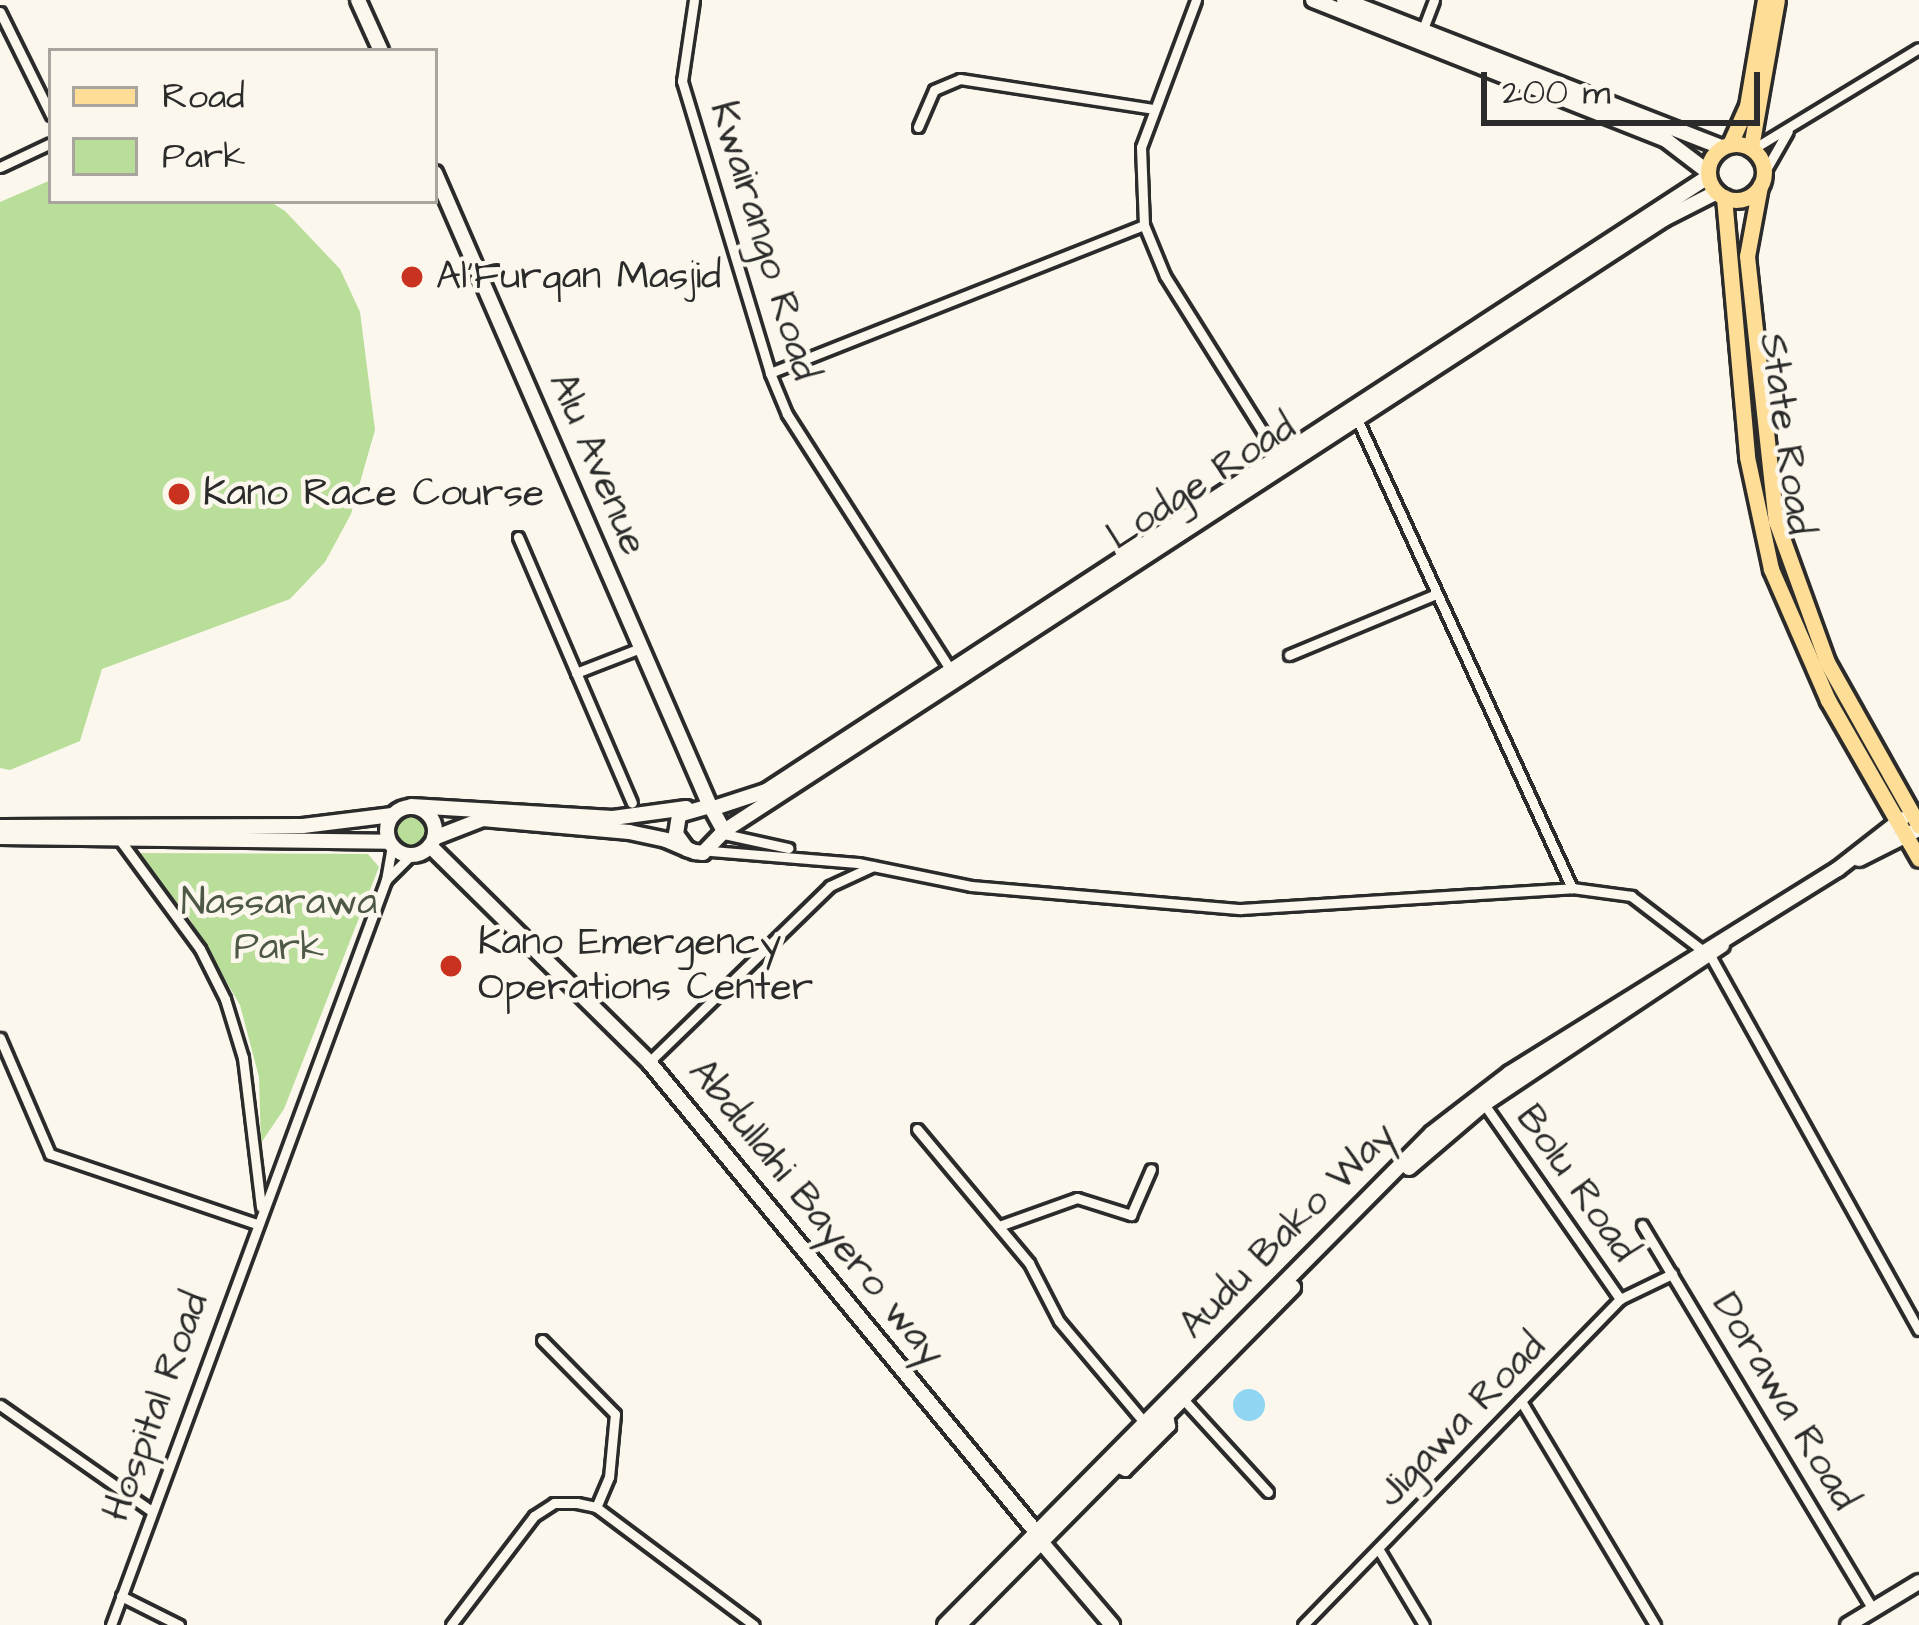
<!DOCTYPE html>
<style>
body{margin:0}
#map{position:relative;width:1919px;height:1625px;overflow:hidden;background:#fbf7ec;font-family:"Architects Daughter",sans-serif}
div>[style]{position:absolute}
[style*='--x']{left:calc(var(--x)*1px);top:calc(var(--y)*1px);width:calc(var(--w)*1px);rotate:calc(var(--a)*1deg)}
.green>*{inset:0;background:#b8de9a}
.round{border-radius:50%}
.water>*{inset:0;background:#90d5f2}
.roads{filter:drop-shadow(3px 0 #2b2b2b) drop-shadow(-3px 0 #2b2b2b) drop-shadow(0 3px #2b2b2b) drop-shadow(0 -3px #2b2b2b)}
.street>*{height:9px;margin:-4.5px;padding:0 4.5px;transform-origin:4.5px;border-radius:4.5px;background:#fbf7ec}
.secondary>*{height:14px;margin:-7px;padding:0 7px;transform-origin:7px;border-radius:7px;background:#fbf7ec}
.secondary>.ring{margin:-7px;padding:0;box-sizing:content-box;background:none;border:14px solid #fbf7ec;border-radius:50%}
.primary>*{height:15px;margin:-7.5px;padding:0 7.5px;transform-origin:7.5px;border-radius:7.5px;background:#fedd96}
.primary>.ring{margin:-7.5px;padding:0;box-sizing:content-box;background:none;border:15px solid #fedd96;border-radius:50%}
.dots>*{width:33px;height:33px;translate:-50% -50%;box-sizing:border-box;border:6px solid #fbf7ec;border-radius:50%}
span{translate:-50% -50%;white-space:nowrap;text-align:center;line-height:1.15;-webkit-text-stroke:9px #fbf7ec;paint-order:stroke}
.street-label{font-size:39px;color:#2b2b2b}
.poi-label{font-size:39px;color:#2b2b2b}
.left{translate:0 -50%;text-align:left}
.park-label{font-size:39px;color:#4e5847}
.legend{position:absolute;left:48px;top:48px;width:390px;height:156px;box-sizing:border-box;background:#fbf7ec;border:3px solid #a8a59f;margin:0;padding:15px 21px;list-style:none;font-size:36px;color:#2b2b2b}
.legend li{display:flex;align-items:center;gap:24px;height:60px}
.legend b{width:60px;border:3px solid #a8a59f}
.scale{position:absolute;left:1481px;top:72px;width:279px;height:54px;box-sizing:border-box;border:6px solid #2b2b2b;border-top:0;padding-left:15px;font-size:36px;line-height:42px;white-space:nowrap;color:#2b2b2b;-webkit-text-stroke:9px #fbf7ec;paint-order:stroke}
</style>
<div id="map">
<div class="green">
<div style="clip-path:polygon(51px 180px,51px 201px,269px 201px,285px 211px,340px 269px,360px 312px,375px 430px,351px 514px,325px 562px,290px 599px,102px 669px,80px 741px,10px 770px,0 768px,0 202px)"></div>
<div class="round" style="left:393px;top:812px;width:36px;height:36px"></div>
<div style="clip-path:polygon(136px 853px,368px 854px,379px 867px,284px 1109px,261px 1143px,259px 1077px,240px 1005px,188px 916px)"></div>
</div>
<div class="water">
<div class="round" style="left:1233px;top:1389px;width:32px;height:32px"></div>
</div>
<div class="roads">
<div class="street">
<div style="--x:694;--y:0;--w:82;--a:98.4"></div>
<div style="--x:682;--y:81;--w:305;--a:73.2"></div>
<div style="--x:770;--y:373;--w:44;--a:67.5"></div>
<div style="--x:787;--y:414;--w:303;--a:57.4"></div>
<div style="--x:1196;--y:0;--w:157;--a:110.5"></div>
<div style="--x:1141;--y:147;--w:78;--a:87.8"></div>
<div style="--x:1144;--y:225;--w:55;--a:67.6"></div>
<div style="--x:1165;--y:276;--w:216;--a:57.9"></div>
<div style="--x:0;--y:12;--w:115;--a:63.7"></div>
<div style="--x:1421;--y:34;--w:36;--a:-69"></div>
<div style="--x:918;--y:127;--w:40;--a:-66.6"></div>
<div style="--x:934;--y:90;--w:28;--a:-23"></div>
<div style="--x:960;--y:79;--w:195;--a:8.8"></div>
<div style="--x:1753;--y:149;--w:194;--a:-31.3"></div>
<div style="--x:0;--y:167;--w:56;--a:-25.2"></div>
<div style="--x:1764;--y:173;--w:48;--a:-60.3"></div>
<div style="--x:770;--y:373;--w:402;--a:-21.6"></div>
<div style="--x:1358;--y:421;--w:514;--a:65.38"></div>
<div style="--x:518;--y:537;--w:289;--a:66.8"></div>
<div style="--x:1289;--y:655;--w:159;--a:-22.5"></div>
<div style="--x:576;--y:673;--w:69;--a:-21.3"></div>
<div style="--x:724;--y:834;--w:66;--a:12.3"></div>
<div style="--x:120;--y:840;--w:135;--a:53.7"></div>
<div style="--x:200;--y:949;--w:56;--a:63.4"></div>
<div style="--x:225;--y:999;--w:62;--a:73"></div>
<div style="--x:243;--y:1058;--w:150;--a:83.1"></div>
<div style="--x:711;--y:851;--w:147;--a:4.7"></div>
<div style="--x:858;--y:863;--w:115;--a:11.5"></div>
<div style="--x:971;--y:886;--w:271;--a:4.9"></div>
<div style="--x:1241;--y:909;--w:332;--a:-3.6"></div>
<div style="--x:1572;--y:888;--w:60;--a:7.7"></div>
<div style="--x:1631;--y:896;--w:101;--a:37.3"></div>
<div style="--x:1711;--y:957;--w:427;--a:60.9"></div>
<div style="--x:386;--y:880;--w:34;--a:-80"></div>
<div style="--x:0;--y:1038;--w:126;--a:66.7"></div>
<div style="--x:50;--y:1154;--w:219;--a:18.7"></div>
<div style="--x:649;--y:1062;--w:252;--a:-44.2"></div>
<div style="--x:830;--y:886;--w:47;--a:-24.9"></div>
<div style="--x:1484;--y:1104;--w:238;--a:55.1"></div>
<div style="--x:917;--y:1129;--w:175;--a:50.1"></div>
<div style="--x:1029;--y:1263;--w:65;--a:62.7"></div>
<div style="--x:1059;--y:1321;--w:133;--a:49.9"></div>
<div style="--x:1642;--y:1225;--w:449;--a:59"></div>
<div style="--x:999;--y:1226;--w:83;--a:-19.7"></div>
<div style="--x:1077;--y:1198;--w:57;--a:17.5"></div>
<div style="--x:1131;--y:1215;--w:50;--a:-66.5"></div>
<div style="--x:542;--y:1340;--w:104;--a:45.4"></div>
<div style="--x:615;--y:1414;--w:63;--a:95.4"></div>
<div style="--x:609;--y:1477;--w:33;--a:113"></div>
<div style="--x:1183;--y:1399;--w:126;--a:47.6"></div>
<div style="--x:1521;--y:1401;--w:261;--a:59.1"></div>
<div style="--x:0;--y:1405;--w:183;--a:35"></div>
<div style="--x:1116;--y:1467;--w:10;--a:24"></div>
<div style="--x:1125;--y:1471;--w:64;--a:-45"></div>
<div style="--x:1170;--y:1426;--w:12;--a:-99"></div>
<div style="--x:1379;--y:1550;--w:87;--a:59"></div>
<div style="--x:121;--y:1596;--w:65;--a:26.6"></div>
<div style="--x:111;--y:1625;--w:794;--a:-69.74"></div>
<div style="--x:386;--y:880;--w:35;--a:-45"></div>
<div style="--x:451;--y:1625;--w:137;--a:-52.7"></div>
<div style="--x:534;--y:1516;--w:24;--a:-33"></div>
<div style="--x:554;--y:1503;--w:23;--a:0"></div>
<div style="--x:577;--y:1503;--w:19;--a:12"></div>
<div style="--x:596;--y:1507;--w:197;--a:36.8"></div>
<div style="--x:1303;--y:1625;--w:455;--a:-45.8"></div>
<div style="--x:1620;--y:1299;--w:58;--a:-25.7"></div>
</div>
<div class="secondary">
<div style="--x:358;--y:0;--w:56;--a:65.7"></div>
<div style="--x:1313;--y:0;--w:380;--a:21.6"></div>
<div style="--x:1666;--y:140;--w:53;--a:37.3"></div>
<div style="--x:1344;--y:0;--w:405;--a:21.3"></div>
<div style="--x:435;--y:173;--w:690;--a:66.52"></div>
<div style="--x:411;--y:806;--w:202;--a:3.4"></div>
<div style="--x:613;--y:818;--w:74;--a:-7.8"></div>
<div class="ring" style="left:387px;top:807px;width:34px;height:34px"></div>
<div style="--x:714;--y:808;--w:55;--a:-18.1"></div>
<div style="--x:766;--y:791;--w:1124;--a:-33.1"></div>
<div style="--x:0;--y:827;--w:303;--a:-0.2"></div>
<div style="--x:303;--y:826;--w:90;--a:-7"></div>
<div style="--x:724;--y:831;--w:1122;--a:-33.07"></div>
<div style="--x:1664;--y:219;--w:59;--a:-27"></div>
<div style="--x:0;--y:837;--w:389;--a:0.7"></div>
<div style="--x:434;--y:838;--w:53;--a:-21.2"></div>
<div style="--x:483;--y:819;--w:147;--a:5.1"></div>
<div style="--x:629;--y:832;--w:38;--a:12"></div>
<div style="--x:666;--y:840;--w:23;--a:23"></div>
<div style="--x:687;--y:849;--w:9;--a:21"></div>
<div style="--x:695;--y:852;--w:8;--a:7"></div>
<div style="--x:703;--y:853;--w:30;--a:-46"></div>
<div style="--x:724;--y:831;--w:29;--a:-119"></div>
<div style="--x:710;--y:806;--w:32;--a:164"></div>
<div style="--x:679;--y:815;--w:19;--a:99"></div>
<div style="--x:676;--y:834;--w:19;--a:54"></div>
<div style="--x:430;--y:846;--w:308;--a:44.6"></div>
<div style="--x:649;--y:1062;--w:609;--a:50.53"></div>
<div style="--x:1859;--y:859;--w:67;--a:-26.6"></div>
<div style="--x:1409;--y:1168;--w:99;--a:-40.5"></div>
<div style="--x:1484;--y:1104;--w:286;--a:-33.7"></div>
<div style="--x:1042;--y:1543;--w:108;--a:49.5"></div>
<div style="--x:945;--y:1625;--w:692;--a:-45.29"></div>
<div style="--x:1432;--y:1133;--w:98;--a:-37.6"></div>
<div style="--x:1510;--y:1073;--w:386;--a:-31.9"></div>
<div style="--x:1838;--y:869;--w:81;--a:-38"></div>
<div style="--x:959;--y:1625;--w:475;--a:-45.3"></div>
<div style="--x:1848;--y:1625;--w:83;--a:-31.2"></div>
</div>
<div class="primary">
<div class="ring" style="left:1708px;top:144px;width:41px;height:41px"></div>
<div style="--x:1730;--y:144;--w:42;--a:-65.9"></div>
<div style="--x:1747;--y:106;--w:108;--a:-80.4"></div>
<div style="--x:1751;--y:147;--w:149;--a:-80"></div>
<div style="--x:1760;--y:186;--w:71;--a:100.5"></div>
<div style="--x:1747;--y:256;--w:267;--a:83.8"></div>
<div style="--x:1776;--y:521;--w:150;--a:70.1"></div>
<div style="--x:1827;--y:662;--w:188;--a:60.7"></div>
<div style="--x:1724;--y:197;--w:261;--a:84.9"></div>
<div style="--x:1747;--y:457;--w:115;--a:77.9"></div>
<div style="--x:1771;--y:569;--w:143;--a:66.5"></div>
<div style="--x:1828;--y:700;--w:183;--a:60.2"></div>
</div>
</div>
<div class="dots">
<div style="left:412px;top:277px;background:#c8321e"></div>
<div style="left:179px;top:494px;background:#c8321e"></div>
<div style="left:451px;top:966px;background:#c8321e"></div>
</div>
<div class="street-label">
<span style="left:763px;top:241px;rotate:73deg">Kwairango Road</span>
<span style="left:1785px;top:434px;rotate:82deg">State Road</span>
<span style="left:597px;top:464px;rotate:67deg">Alu Avenue</span>
<span style="left:1202px;top:483px;rotate:-33deg">Lodge Road</span>
<span style="left:1576px;top:1184px;rotate:55deg">Bolu Road</span>
<span style="left:816px;top:1213px;rotate:51deg">Abdullahi Bayero way</span>
<span style="left:1288px;top:1231px;rotate:-45deg">Audu Bako Way</span>
<span style="left:1784px;top:1402px;rotate:59deg">Dorawa Road</span>
<span style="left:157px;top:1407px;rotate:-70deg">Hospital Road</span>
<span style="left:1462px;top:1421px;rotate:-46deg">Jigawa Road</span>
</div>
<div class="poi-label">
<span class="left" style="left:436px;top:277px">Al'Furqan Masjid</span>
<span class="left" style="left:203px;top:494px">Kano Race Course</span>
<span class="left" style="left:478px;top:966px">Kano Emergency<br>Operations Center</span>
</div>
<div class="park-label">
<span style="left:279px;top:926px">Nassarawa<br>Park</span>
</div>
<ul class="legend">
<li><b style="height:15px;background:#fedd96"></b>Road</li>
<li><b style="height:33px;background:#b8de9a"></b>Park</li>
</ul>
<div class="scale">200 m</div>
</div>
